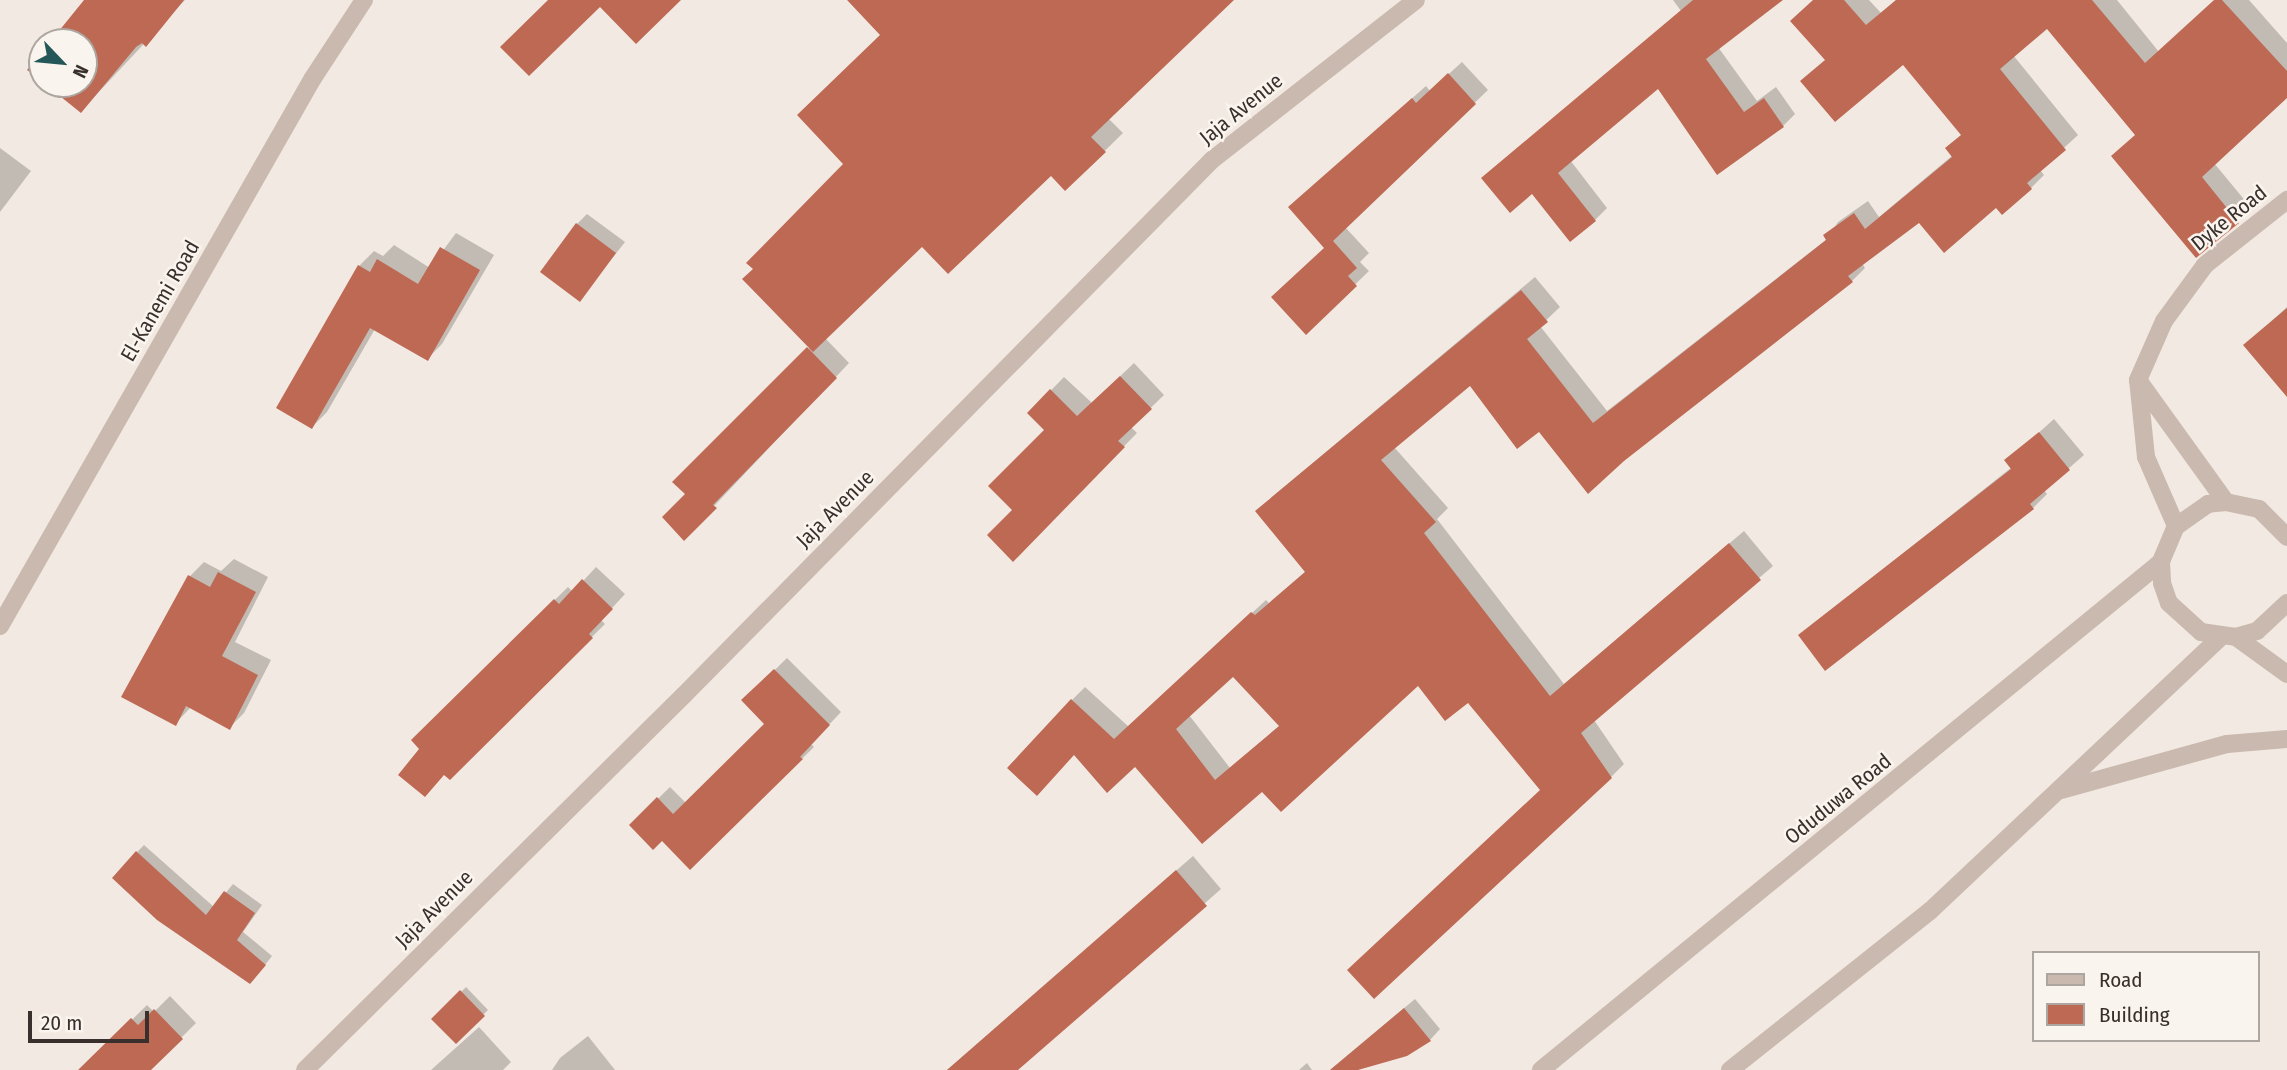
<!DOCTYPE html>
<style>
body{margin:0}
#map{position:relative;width:2287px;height:1070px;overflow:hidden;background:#f2eae2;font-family:"Fira Sans Condensed",sans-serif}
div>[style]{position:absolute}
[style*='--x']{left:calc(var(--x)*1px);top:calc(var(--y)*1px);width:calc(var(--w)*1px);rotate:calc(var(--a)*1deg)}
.shadow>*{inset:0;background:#0003}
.building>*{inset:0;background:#be6954}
.minor>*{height:18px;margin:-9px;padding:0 9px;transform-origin:9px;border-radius:9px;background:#cab9ae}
.tertiary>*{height:18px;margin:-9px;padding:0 9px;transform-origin:9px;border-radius:9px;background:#cab9ae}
span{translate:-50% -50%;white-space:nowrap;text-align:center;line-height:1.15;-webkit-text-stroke:5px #faf4ee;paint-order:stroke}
.street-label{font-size:21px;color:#392f2c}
.legend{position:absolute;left:2032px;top:951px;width:228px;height:91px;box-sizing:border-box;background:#faf4ee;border:2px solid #ada5a0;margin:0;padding:9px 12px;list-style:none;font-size:21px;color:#392f2c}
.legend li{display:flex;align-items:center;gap:14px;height:35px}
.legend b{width:35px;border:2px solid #ada5a0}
.north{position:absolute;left:28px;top:28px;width:70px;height:70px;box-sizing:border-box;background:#faf4ee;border:2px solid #ada5a0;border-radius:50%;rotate:116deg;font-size:19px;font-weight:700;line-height:28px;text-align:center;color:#392f2c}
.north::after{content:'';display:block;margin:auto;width:24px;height:32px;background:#245858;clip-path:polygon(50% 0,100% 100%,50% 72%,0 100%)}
.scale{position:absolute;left:28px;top:1011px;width:121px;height:32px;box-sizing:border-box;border:4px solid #392f2c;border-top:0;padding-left:9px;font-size:21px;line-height:24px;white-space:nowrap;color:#392f2c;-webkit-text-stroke:5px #faf4ee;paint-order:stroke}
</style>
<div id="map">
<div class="shadow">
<div style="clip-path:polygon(104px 0,185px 0,81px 111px,48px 84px,84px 84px,84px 42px,52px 42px)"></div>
<div style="clip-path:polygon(849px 0,1231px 0,1108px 118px,1123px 133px,1066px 189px,1051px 173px,922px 244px,825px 338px,849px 363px,684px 538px,687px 494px,675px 482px,810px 347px,846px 164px,882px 35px)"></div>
<div style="clip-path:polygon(1673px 0,1772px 0,1718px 47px,1757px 101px,1776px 87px,1795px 114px,1783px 126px,1658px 86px,1570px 160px,1607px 208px,1595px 220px,1533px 192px,1681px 11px)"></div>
<div style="clip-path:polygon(evenodd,1814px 0,1869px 0,1881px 13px,1896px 0,2117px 0,2159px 52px,2215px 0,2249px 0,2287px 43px,2287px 96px,2214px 163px,2252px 209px,2196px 256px,2137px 134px,2047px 26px,2013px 55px,2078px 135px,2040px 170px,2044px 175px,2031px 188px,1996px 206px,1919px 221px,1862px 263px,1865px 268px,1852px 281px,1622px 460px,1540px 430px,1470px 384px,1394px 447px,1448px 508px,1437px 519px,1564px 684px,1744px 531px,1773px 566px,1594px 720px,1624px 764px,1611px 777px,1542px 789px,1469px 700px,1418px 683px,1263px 789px,1135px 765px,1072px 700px,1085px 687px,1129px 727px,1266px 600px,1269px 603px,1306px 571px,1271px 498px,1535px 277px,1560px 307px,1540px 326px,1607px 411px,1827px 239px,1838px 222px,1868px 201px,1879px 217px,1953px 155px,1962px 134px,1903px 63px,1827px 59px,1814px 0,1233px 675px,1281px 725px,1230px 768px,1189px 715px,1233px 675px)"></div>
<div style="clip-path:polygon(1462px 62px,1488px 90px,1345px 227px,1369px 253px,1360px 262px,1369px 271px,1306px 332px,1326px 247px,1304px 194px,1426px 86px,1430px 91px)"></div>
<div style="clip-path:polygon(0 148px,31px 171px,0 212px)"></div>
<div style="clip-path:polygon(587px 214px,625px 242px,580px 299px,577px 224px)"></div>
<div style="clip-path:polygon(456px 233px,494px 255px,442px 344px,427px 359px,375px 329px,327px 412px,312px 427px,359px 266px,374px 251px,383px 256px,394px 245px,430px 268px)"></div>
<div style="clip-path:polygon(2287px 307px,2287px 395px,2245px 345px)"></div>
<div style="clip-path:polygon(1134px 363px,1164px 395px,1131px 427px,1137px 433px,1013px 559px,1015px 510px,1046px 430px,1029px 413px,1064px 377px,1092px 403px)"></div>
<div style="clip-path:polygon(2054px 419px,2084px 455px,2044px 490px,2047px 494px,2033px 508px,1800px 635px,2012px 467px,2007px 461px)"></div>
<div style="clip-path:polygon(234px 559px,268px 577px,235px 642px,271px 660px,244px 713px,230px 727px,191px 707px,176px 723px,190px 576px,204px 562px,221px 571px)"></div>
<div style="clip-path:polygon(596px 567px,625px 594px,601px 620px,605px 624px,450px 778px,413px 740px,568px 587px,573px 592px)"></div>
<div style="clip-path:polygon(787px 658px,841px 712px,811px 744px,814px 747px,690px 868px,662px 839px,631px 825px,670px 787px,686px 803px,766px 724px,744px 700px)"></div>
<div style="clip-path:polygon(144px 845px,214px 907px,233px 884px,262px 905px,243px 932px,272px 956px,258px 974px,137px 852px)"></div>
<div style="clip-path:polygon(1193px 856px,1221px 889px,1015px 1070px,947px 1070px)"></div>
<div style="clip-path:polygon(466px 987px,488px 1010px,456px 1042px,434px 1019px)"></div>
<div style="clip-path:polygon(170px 996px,196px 1023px,149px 1070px,81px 1070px,147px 1005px,154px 1012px)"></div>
<div style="clip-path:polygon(1415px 999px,1440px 1029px,1430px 1040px,1352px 1070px,1330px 1070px)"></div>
<div style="clip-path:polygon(479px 1027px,511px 1062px,503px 1070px,431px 1070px)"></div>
<div style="clip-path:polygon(588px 1036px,615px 1070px,552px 1070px,560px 1058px)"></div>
<div style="clip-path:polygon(1307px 1063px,1312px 1070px,1299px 1070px)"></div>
</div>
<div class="building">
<div style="clip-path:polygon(84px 0,184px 0,146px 47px,142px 43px,136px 47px,81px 113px,45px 84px,84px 84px,84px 42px,50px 42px)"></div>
<div style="clip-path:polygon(548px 0,681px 0,636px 44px,600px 7px,529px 76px,500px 47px)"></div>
<div style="clip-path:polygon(847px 0,1234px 0,1091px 137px,1106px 152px,1065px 191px,1051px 176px,948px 274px,922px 247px,813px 352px,742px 279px,753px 269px,746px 263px,843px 164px,797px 115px,880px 35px)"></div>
<div style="clip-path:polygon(1693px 0,1783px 0,1706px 59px,1744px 112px,1764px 98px,1784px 127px,1717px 175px,1658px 89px,1558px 173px,1596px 221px,1570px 242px,1532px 194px,1510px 213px,1481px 178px)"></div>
<div style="clip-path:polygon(evenodd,1813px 0,1844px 0,1866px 25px,1896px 0,2092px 0,2145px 63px,2214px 0,2222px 0,2287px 71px,2287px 98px,2202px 177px,2239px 223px,2196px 258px,2111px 156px,2135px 135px,2047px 29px,2000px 69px,2066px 150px,2027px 183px,2032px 189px,2002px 215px,1996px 208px,1944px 253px,1919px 223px,1848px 276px,1853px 282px,1624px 461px,1588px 494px,1539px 432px,1517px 449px,1470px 386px,1381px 460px,1436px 522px,1424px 533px,1550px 696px,1729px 543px,1761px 580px,1581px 733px,1612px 778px,1374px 999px,1347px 970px,1540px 790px,1468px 703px,1445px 721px,1418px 686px,1281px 812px,1262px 792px,1202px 844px,1135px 767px,1107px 793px,1074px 755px,1037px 796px,1007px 768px,1071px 699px,1114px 739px,1251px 612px,1255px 615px,1305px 572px,1255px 511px,1521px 290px,1548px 322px,1527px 339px,1593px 423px,1826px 240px,1823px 235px,1854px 213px,1865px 229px,1952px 157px,1945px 148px,1961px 135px,1903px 65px,1835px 122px,1800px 81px,1825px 60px,1790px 21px,1813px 0,1233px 677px,1279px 726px,1215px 780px,1176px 729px,1233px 677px)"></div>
<div style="clip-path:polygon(42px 52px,42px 81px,27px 70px)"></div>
<div style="clip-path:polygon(1448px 73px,1476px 104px,1333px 241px,1357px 268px,1348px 276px,1357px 286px,1306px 335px,1271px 297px,1324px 248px,1288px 207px,1412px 98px,1416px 103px)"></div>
<div style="clip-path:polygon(576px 223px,616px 253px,580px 302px,540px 272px)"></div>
<div style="clip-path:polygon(440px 247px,480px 270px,428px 361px,370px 328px,312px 429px,276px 408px,358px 265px,370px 272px,377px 259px,418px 284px)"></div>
<div style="clip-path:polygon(2287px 308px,2287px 397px,2243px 345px)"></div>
<div style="clip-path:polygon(807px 347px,837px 378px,713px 505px,717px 508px,684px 541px,662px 517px,685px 494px,672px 482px)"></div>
<div style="clip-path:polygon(1120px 376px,1152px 409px,1118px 441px,1125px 447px,1013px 562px,987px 535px,1012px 510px,988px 486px,1044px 430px,1027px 413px,1050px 389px,1077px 416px)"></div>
<div style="clip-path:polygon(2039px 432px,2070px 470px,2030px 504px,2034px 509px,1825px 671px,1798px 635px,2011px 469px,2004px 460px)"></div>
<div style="clip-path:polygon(218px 572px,256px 592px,222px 656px,258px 675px,230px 730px,186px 706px,176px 726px,121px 697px,188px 575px,210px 587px)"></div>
<div style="clip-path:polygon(582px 579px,613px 609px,589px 634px,593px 638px,450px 780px,444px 775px,425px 797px,398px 775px,419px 749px,411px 740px,554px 599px,559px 604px)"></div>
<div style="clip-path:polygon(774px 669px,830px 725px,800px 757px,803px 759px,690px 870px,662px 841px,653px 850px,629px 825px,657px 797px,673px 814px,764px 724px,741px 700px)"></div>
<div style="clip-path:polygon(136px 851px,206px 915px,224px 891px,255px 913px,237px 940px,266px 965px,250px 984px,157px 920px,112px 878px)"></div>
<div style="clip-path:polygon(1176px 870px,1207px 906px,1018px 1070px,947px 1070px)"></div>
<div style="clip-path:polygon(460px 990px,485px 1016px,456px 1044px,431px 1019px)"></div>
<div style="clip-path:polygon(1404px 1008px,1431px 1041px,1407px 1056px,1358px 1070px,1330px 1070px)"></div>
<div style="clip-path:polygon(154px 1009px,183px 1039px,151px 1070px,78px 1070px,131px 1018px,138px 1025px)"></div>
</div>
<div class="minor">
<div style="--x:2138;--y:380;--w:150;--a:54.2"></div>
<div style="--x:2176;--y:526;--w:75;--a:-113.5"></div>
<div style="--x:2146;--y:457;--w:77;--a:-95.9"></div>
<div style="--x:2138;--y:380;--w:64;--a:-66.2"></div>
<div style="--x:2164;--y:321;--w:69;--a:-53.8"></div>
<div style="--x:2205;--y:265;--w:105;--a:-38.4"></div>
<div style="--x:0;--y:626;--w:631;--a:-60.27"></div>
<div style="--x:313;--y:78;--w:93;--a:-56.8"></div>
<div style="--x:305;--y:1070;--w:533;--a:-44.7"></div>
<div style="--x:684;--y:695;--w:752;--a:-45.38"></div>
<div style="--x:1212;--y:160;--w:259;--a:-38.1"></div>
</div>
<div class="tertiary">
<div style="--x:2287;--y:537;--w:40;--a:-135"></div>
<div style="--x:2259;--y:509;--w:34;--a:-168"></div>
<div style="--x:2226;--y:502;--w:18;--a:174"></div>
<div style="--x:2208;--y:504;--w:39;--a:145"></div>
<div style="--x:2176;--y:526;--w:39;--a:113"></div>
<div style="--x:2161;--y:562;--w:21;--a:87"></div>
<div style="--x:2162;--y:583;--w:21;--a:71"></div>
<div style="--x:2169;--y:603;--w:43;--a:42.2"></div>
<div style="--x:2201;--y:632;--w:35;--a:8"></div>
<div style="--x:2236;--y:637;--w:22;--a:-16"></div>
<div style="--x:2257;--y:631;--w:41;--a:-43"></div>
<div style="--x:2236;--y:637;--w:63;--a:36"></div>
<div style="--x:2061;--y:790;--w:172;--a:-15.5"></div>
<div style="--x:2227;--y:744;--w:60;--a:-4.8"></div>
<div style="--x:1541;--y:1070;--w:802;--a:-39.33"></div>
<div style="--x:1730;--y:1070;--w:256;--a:-38.5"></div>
<div style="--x:1930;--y:911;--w:400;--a:-43.3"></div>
</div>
<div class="street-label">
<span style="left:1241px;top:109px;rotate:-39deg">Jaja Avenue</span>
<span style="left:2229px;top:218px;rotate:-39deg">Dyke Road</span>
<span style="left:160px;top:301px;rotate:-60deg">El-Kanemi Road</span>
<span style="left:835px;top:509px;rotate:-45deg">Jaja Avenue</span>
<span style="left:1838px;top:799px;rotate:-39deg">Oduduwa Road</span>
<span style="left:434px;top:909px;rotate:-45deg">Jaja Avenue</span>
</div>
<ul class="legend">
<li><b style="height:9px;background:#cab9ae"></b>Road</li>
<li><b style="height:19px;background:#be6954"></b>Building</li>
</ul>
<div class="north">N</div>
<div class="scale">20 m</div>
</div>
